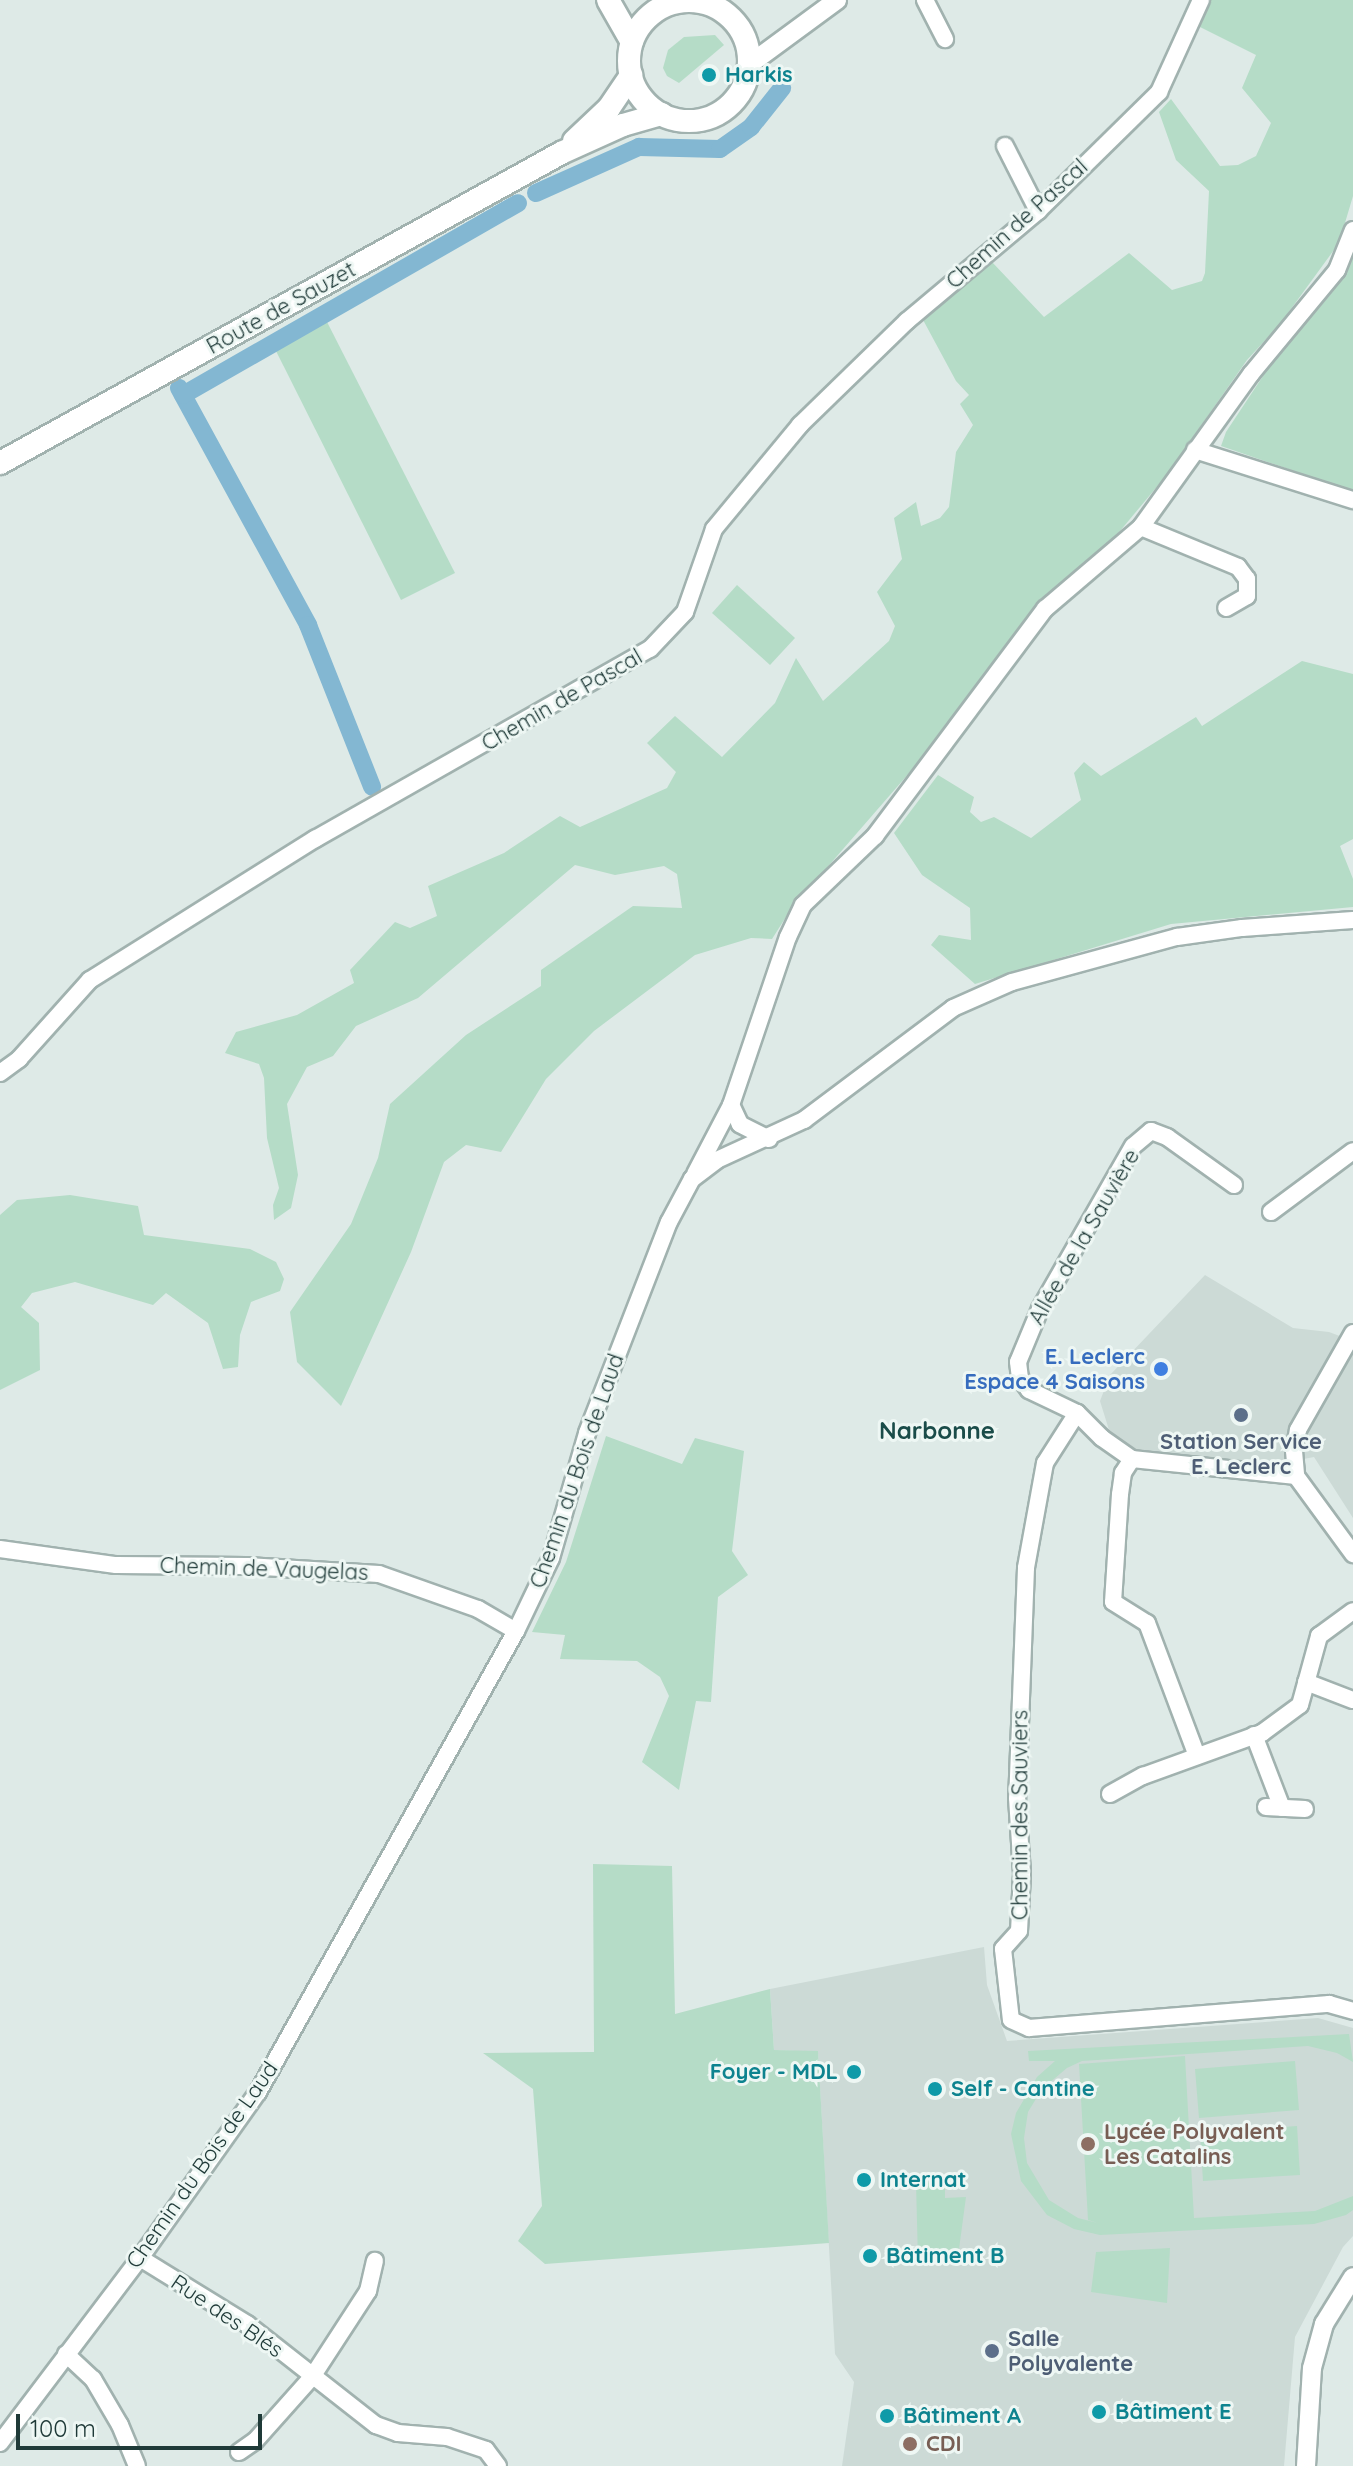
<!DOCTYPE html>
<meta charset="utf-8">
<style>
body{margin:0}
#map{position:relative;width:1353px;height:2466px;overflow:hidden;background:#deeae7;font-family:Quicksand,sans-serif}
div>[style]{position:absolute}
[style*='--x']{left:calc(var(--x)*1px);top:calc(var(--y)*1px);width:calc(var(--w)*1px);rotate:calc(var(--a)*1deg)}
.built>*{inset:0;background:#ccdad6}
.green>*{inset:0;background:#b5dcc7}
.canal>*{height:18px;margin:-9px;padding:0 9px;transform-origin:9px;border-radius:9px;background:#83b7d2}
.roads{filter:drop-shadow(2px 0 #a1b2af) drop-shadow(-2px 0 #a1b2af) drop-shadow(0 2px #a1b2af) drop-shadow(0 -2px #a1b2af)}
.minor>*{height:16px;margin:-8px;padding:0 8px;transform-origin:8px;border-radius:8px;background:#fff}
.tertiary>*{height:18px;margin:-9px;padding:0 9px;transform-origin:9px;border-radius:9px;background:#fff}
.secondary>*{height:22px;margin:-11px;padding:0 11px;transform-origin:11px;border-radius:11px;background:#fff}
.secondary>.ring{margin:-11px;padding:0;box-sizing:content-box;background:none;border:22px solid #fff;border-radius:50%}
.dots>*{width:22px;height:22px;translate:-50% -50%;box-sizing:border-box;border:4px solid #eef7f4;border-radius:50%}
span{translate:-50% -50%;white-space:nowrap;text-align:center;line-height:1.15;-webkit-text-stroke:6px #eef7f4;paint-order:stroke}
.culture-label{font-size:22px;color:#0d838f;font-weight:700}
.left{translate:0 -50%;text-align:left}
.right{translate:-100% -50%;text-align:right}
.street-label{font-size:22px;color:#1f3a38}
.shop-label{font-size:22px;color:#366cbe;font-weight:700}
.service-label{font-size:22px;color:#4e5e75;font-weight:700}
.education-label{font-size:22px;color:#785e54;font-weight:700}
.neighbourhood-label{font-size:24px;color:#1a4c49;font-weight:700}
.scale{position:absolute;left:16px;top:2414px;width:246px;height:36px;box-sizing:border-box;border:4px solid #1f3a38;border-top:0;padding-left:10px;font-size:24px;line-height:28px;white-space:nowrap;color:#1f3a38;-webkit-text-stroke:6px #eef7f4;paint-order:stroke}
</style>
<div id="map">
<div class="built">
<div style="clip-path:polygon(1205px 1275px,1293px 1328px,1329px 1332px,1353px 1341px,1353px 1518px,1314px 1457px,1262px 1467px,1130px 1449px,1109px 1430px,1100px 1401px,1110px 1375px)"></div>
<div style="clip-path:polygon(984px 1947px,987px 1985px,1007px 2041px,1318px 2018px,1353px 2028px,1353px 2236px,1343px 2247px,1295px 2337px,1284px 2466px,842px 2466px,854px 2382px,835px 2354px,818px 2052px,774px 2050px,770px 1989px)"></div>
</div>
<div class="green">
<div style="clip-path:polygon(1209px 0,1353px 0,1353px 196px,1339px 243px,1280px 324px,1247px 360px,1165px 477px,1115px 537px,1035px 606px,956px 719px,791px 909px,772px 939px,751px 938px,695px 955px,594px 1031px,546px 1079px,501px 1152px,466px 1145px,444px 1162px,411px 1252px,341px 1406px,297px 1362px,290px 1312px,351px 1224px,378px 1158px,390px 1104px,466px 1035px,541px 986px,541px 970px,633px 906px,682px 908px,677px 874px,664px 866px,615px 875px,575px 865px,418px 998px,356px 1026px,333px 1056px,307px 1067px,287px 1104px,298px 1175px,291px 1208px,274px 1220px,273px 1205px,279px 1188px,267px 1138px,264px 1078px,259px 1064px,225px 1053px,236px 1032px,297px 1015px,354px 983px,350px 970px,395px 922px,410px 928px,437px 916px,428px 886px,504px 853px,560px 816px,580px 827px,667px 788px,676px 772px,647px 743px,675px 716px,722px 757px,775px 703px,796px 658px,823px 701px,889px 641px,895px 626px,877px 592px,902px 559px,894px 518px,916px 502px,921px 526px,940px 518px,949px 507px,956px 452px,973px 425px,960px 404px,969px 395px,956px 381px,922px 318px,992px 262px,1044px 317px,1129px 253px,1172px 290px,1202px 281px,1205px 273px,1209px 191px,1176px 160px,1159px 112px,1171px 99px,1220px 166px,1238px 165px,1256px 156px,1271px 123px,1242px 88px,1256px 55px,1198px 26px)"></div>
<div style="clip-path:polygon(715px 35px,724px 45px,679px 83px,667px 76px,663px 68px,668px 50px,684px 37px)"></div>
<div style="clip-path:polygon(1353px 256px,1353px 491px,1221px 446px,1226px 432px,1269px 367px,1330px 295px)"></div>
<div style="clip-path:polygon(325px 318px,455px 573px,401px 600px,275px 349px)"></div>
<div style="clip-path:polygon(737px 585px,795px 638px,770px 665px,712px 613px)"></div>
<div style="clip-path:polygon(1302px 661px,1353px 674px,1353px 839px,1340px 846px,1353px 879px,1353px 907px,1171px 924px,975px 984px,931px 945px,939px 935px,971px 940px,970px 908px,922px 875px,894px 833px,938px 775px,974px 797px,970px 812px,981px 822px,994px 817px,1031px 838px,1081px 800px,1074px 773px,1084px 762px,1101px 776px,1196px 717px,1202px 726px)"></div>
<div style="clip-path:polygon(70px 1195px,138px 1206px,144px 1235px,250px 1249px,276px 1262px,284px 1279px,280px 1291px,251px 1302px,240px 1335px,238px 1367px,223px 1369px,208px 1323px,166px 1293px,153px 1305px,75px 1282px,32px 1293px,21px 1307px,39px 1323px,40px 1370px,0 1390px,0 1215px,17px 1200px)"></div>
<div style="clip-path:polygon(606px 1436px,682px 1464px,695px 1438px,744px 1451px,732px 1551px,748px 1575px,718px 1597px,711px 1702px,696px 1701px,679px 1790px,642px 1762px,669px 1696px,660px 1677px,637px 1661px,560px 1659px,565px 1635px,532px 1632px,566px 1562px)"></div>
<div style="clip-path:polygon(593px 1864px,672px 1866px,675px 2014px,770px 1989px,774px 2050px,818px 2051px,829px 2243px,545px 2264px,518px 2241px,542px 2206px,533px 2089px,483px 2053px,594px 2052px)"></div>
<div style="clip-path:polygon(1349px 2034px,1353px 2062px,1337px 2053px,1308px 2046px,1082px 2061px,1067px 2068px,1042px 2089px,1028px 2112px,1024px 2138px,1027px 2163px,1049px 2200px,1078px 2218px,1098px 2223px,1088px 2220px,1079px 2064px,1185px 2056px,1194px 2218px,1315px 2211px,1353px 2196px,1353px 2210px,1346px 2215px,1314px 2224px,1100px 2235px,1074px 2229px,1047px 2215px,1021px 2181px,1011px 2134px,1016px 2113px,1037px 2077px,1055px 2061px,1029px 2061px,1028px 2051px)"></div>
<div style="clip-path:polygon(1295px 2061px,1299px 2110px,1199px 2118px,1195px 2069px)"></div>
<div style="clip-path:polygon(1297px 2126px,1300px 2175px,1203px 2181px,1200px 2133px)"></div>
<div style="clip-path:polygon(945px 2182px,945px 2198px,966px 2197px,957px 2264px,918px 2261px,916px 2183px)"></div>
<div style="clip-path:polygon(1170px 2248px,1167px 2303px,1091px 2292px,1096px 2252px)"></div>
</div>
<div class="canal">
<div style="--x:536;--y:193;--w:113;--a:-24.1"></div>
<div style="--x:639;--y:147;--w:81;--a:1.4"></div>
<div style="--x:720;--y:149;--w:38;--a:-35"></div>
<div style="--x:751;--y:127;--w:50;--a:-51.5"></div>
<div style="--x:179;--y:388;--w:270;--a:61.4"></div>
<div style="--x:308;--y:625;--w:174;--a:68.4"></div>
<div style="--x:183;--y:395;--w:386;--a:-29.8"></div>
</div>
<div class="roads">
<div class="minor">
<div style="--x:925;--y:0;--w:44;--a:62.9"></div>
<div style="--x:1005;--y:146;--w:73;--a:63.1"></div>
<div style="--x:1195;--y:450;--w:166;--a:17.6"></div>
<div style="--x:1141;--y:527;--w:105;--a:22.4"></div>
<div style="--x:1238;--y:567;--w:15;--a:53"></div>
<div style="--x:1247;--y:579;--w:17;--a:90"></div>
<div style="--x:1247;--y:596;--w:24;--a:150"></div>
<div style="--x:0;--y:1073;--w:24;--a:-36"></div>
<div style="--x:19;--y:1059;--w:106;--a:-48.1"></div>
<div style="--x:90;--y:980;--w:266;--a:-32.1"></div>
<div style="--x:315;--y:839;--w:385;--a:-29.6"></div>
<div style="--x:650;--y:649;--w:51;--a:-46.6"></div>
<div style="--x:685;--y:612;--w:88;--a:-70.7"></div>
<div style="--x:714;--y:529;--w:135;--a:-50.4"></div>
<div style="--x:800;--y:425;--w:149;--a:-44.2"></div>
<div style="--x:907;--y:321;--w:171;--a:-40"></div>
<div style="--x:1038;--y:211;--w:170;--a:-44.5"></div>
<div style="--x:1159;--y:92;--w:101;--a:-65.5"></div>
<div style="--x:769;--y:1139;--w:33;--a:-153"></div>
<div style="--x:740;--y:1124;--w:21;--a:-115"></div>
<div style="--x:731;--y:1105;--w:177;--a:-71.3"></div>
<div style="--x:788;--y:937;--w:35;--a:-65"></div>
<div style="--x:803;--y:905;--w:100;--a:-43.8"></div>
<div style="--x:875;--y:836;--w:284;--a:-53.2"></div>
<div style="--x:1045;--y:609;--w:126;--a:-40.5"></div>
<div style="--x:1141;--y:527;--w:188;--a:-54.3"></div>
<div style="--x:1251;--y:374;--w:135;--a:-50.4"></div>
<div style="--x:1337;--y:270;--w:43;--a:-68.2"></div>
<div style="--x:695;--y:1174;--w:78;--a:-62.4"></div>
<div style="--x:1234;--y:1185;--w:82;--a:-144.4"></div>
<div style="--x:1167;--y:1137;--w:17;--a:-159"></div>
<div style="--x:1151;--y:1131;--w:23;--a:140"></div>
<div style="--x:1133;--y:1146;--w:188;--a:119.7"></div>
<div style="--x:1040;--y:1309;--w:57;--a:112.5"></div>
<div style="--x:1018;--y:1362;--w:16;--a:83"></div>
<div style="--x:1020;--y:1378;--w:15;--a:53"></div>
<div style="--x:1029;--y:1390;--w:53;--a:25.6"></div>
<div style="--x:1077;--y:1413;--w:35;--a:45"></div>
<div style="--x:1102;--y:1438;--w:37;--a:35"></div>
<div style="--x:1132;--y:1459;--w:165;--a:5.9"></div>
<div style="--x:1271;--y:1212;--w:102;--a:-36.6"></div>
<div style="--x:1353;--y:1333;--w:112;--a:119.6"></div>
<div style="--x:1298;--y:1430;--w:21;--a:101"></div>
<div style="--x:1294;--y:1451;--w:25;--a:85"></div>
<div style="--x:1296;--y:1476;--w:97;--a:53.8"></div>
<div style="--x:1077;--y:1413;--w:59;--a:122.6"></div>
<div style="--x:1045;--y:1463;--w:107;--a:100.3"></div>
<div style="--x:1026;--y:1568;--w:230;--a:92.2"></div>
<div style="--x:1017;--y:1798;--w:76;--a:86.2"></div>
<div style="--x:1022;--y:1874;--w:57;--a:93"></div>
<div style="--x:1019;--y:1931;--w:24;--a:132"></div>
<div style="--x:1003;--y:1949;--w:71;--a:83.6"></div>
<div style="--x:1011;--y:2020;--w:20;--a:24"></div>
<div style="--x:1029;--y:2028;--w:301;--a:-4.6"></div>
<div style="--x:1329;--y:2004;--w:25;--a:16"></div>
<div style="--x:1132;--y:1459;--w:17;--a:123"></div>
<div style="--x:1123;--y:1473;--w:21;--a:98"></div>
<div style="--x:1120;--y:1494;--w:108;--a:93.7"></div>
<div style="--x:1113;--y:1602;--w:40;--a:32"></div>
<div style="--x:1147;--y:1623;--w:142;--a:69.4"></div>
<div style="--x:0;--y:1549;--w:117;--a:7.9"></div>
<div style="--x:116;--y:1565;--w:131;--a:0.4"></div>
<div style="--x:247;--y:1566;--w:132;--a:3.5"></div>
<div style="--x:379;--y:1574;--w:105;--a:19.5"></div>
<div style="--x:478;--y:1609;--w:44;--a:30.1"></div>
<div style="--x:1306;--y:1682;--w:50;--a:21"></div>
<div style="--x:1254;--y:1735;--w:78;--a:69"></div>
<div style="--x:1110;--y:1794;--w:38;--a:-29"></div>
<div style="--x:1143;--y:1776;--w:127;--a:-19.9"></div>
<div style="--x:1262;--y:1733;--w:47;--a:-36.4"></div>
<div style="--x:1300;--y:1705;--w:72;--a:-74.6"></div>
<div style="--x:1319;--y:1636;--w:42;--a:-36.3"></div>
<div style="--x:1266;--y:1807;--w:39;--a:3"></div>
<div style="--x:140;--y:2258;--w:126;--a:31.7"></div>
<div style="--x:247;--y:2324;--w:164;--a:38.1"></div>
<div style="--x:376;--y:2425;--w:23;--a:20"></div>
<div style="--x:398;--y:2433;--w:49;--a:4.7"></div>
<div style="--x:447;--y:2437;--w:41;--a:18.4"></div>
<div style="--x:486;--y:2450;--w:20;--a:53"></div>
<div style="--x:66;--y:2354;--w:37;--a:43"></div>
<div style="--x:93;--y:2379;--w:53;--a:59.6"></div>
<div style="--x:120;--y:2425;--w:44;--a:67.5"></div>
<div style="--x:0;--y:2443;--w:232;--a:-52.9"></div>
<div style="--x:140;--y:2258;--w:204;--a:-54.6"></div>
<div style="--x:258;--y:2092;--w:528;--a:-60.77"></div>
<div style="--x:516;--y:1631;--w:81;--a:-64.4"></div>
<div style="--x:551;--y:1558;--w:130;--a:-73.9"></div>
<div style="--x:587;--y:1433;--w:226;--a:-68.8"></div>
<div style="--x:669;--y:1222;--w:49;--a:-61.9"></div>
<div style="--x:692;--y:1179;--w:31;--a:-37"></div>
<div style="--x:717;--y:1160;--w:96;--a:-24.7"></div>
<div style="--x:804;--y:1120;--w:186;--a:-36.9"></div>
<div style="--x:953;--y:1008;--w:64;--a:-23.8"></div>
<div style="--x:1012;--y:982;--w:171;--a:-15.3"></div>
<div style="--x:1177;--y:937;--w:66;--a:-7.9"></div>
<div style="--x:1242;--y:928;--w:111;--a:-4.1"></div>
<div style="--x:239;--y:2452;--w:19;--a:-35"></div>
<div style="--x:255;--y:2441;--w:86;--a:-48.3"></div>
<div style="--x:312;--y:2377;--w:103;--a:-56.9"></div>
<div style="--x:368;--y:2291;--w:31;--a:-77"></div>
</div>
<div class="tertiary">
<div style="--x:750;--y:64;--w:108;--a:-36.3"></div>
<div style="--x:1306;--y:2466;--w:98;--a:-86.5"></div>
<div style="--x:1312;--y:2368;--w:46;--a:-74.7"></div>
<div style="--x:1324;--y:2324;--w:55;--a:-58.3"></div>
</div>
<div class="secondary">
<div style="--x:608;--y:0;--w:48;--a:60.3"></div>
<div class="ring" style="left:629px;top:1px;width:98px;height:98px"></div>
<div style="--x:574;--y:141;--w:48;--a:-43.3"></div>
<div style="--x:609;--y:108;--w:40;--a:-56"></div>
<div style="--x:0;--y:463;--w:641;--a:-28.92"></div>
<div style="--x:561;--y:153;--w:68;--a:-24.3"></div>
<div style="--x:623;--y:125;--w:40;--a:-16"></div>
</div>
</div>
<div class="dots">
<div style="left:709px;top:75px;background:#0f9aa8"></div>
<div style="left:1161px;top:1369px;background:#3f7fe0"></div>
<div style="left:1241px;top:1415px;background:#5c6f8a"></div>
<div style="left:854px;top:2072px;background:#0f9aa8"></div>
<div style="left:935px;top:2089px;background:#0f9aa8"></div>
<div style="left:1088px;top:2144px;background:#8d6e63"></div>
<div style="left:864px;top:2180px;background:#0f9aa8"></div>
<div style="left:870px;top:2256px;background:#0f9aa8"></div>
<div style="left:992px;top:2351px;background:#5c6f8a"></div>
<div style="left:1099px;top:2412px;background:#0f9aa8"></div>
<div style="left:887px;top:2416px;background:#0f9aa8"></div>
<div style="left:910px;top:2444px;background:#8d6e63"></div>
</div>
<div class="culture-label">
<span class="left" style="left:725px;top:75px">Harkis</span>
<span class="right" style="left:838px;top:2072px">Foyer - MDL</span>
<span class="left" style="left:951px;top:2089px">Self - Cantine</span>
<span class="left" style="left:880px;top:2180px">Internat</span>
<span class="left" style="left:886px;top:2256px">Bâtiment B</span>
<span class="left" style="left:1115px;top:2412px">Bâtiment E</span>
<span class="left" style="left:903px;top:2416px">Bâtiment A</span>
</div>
<div class="street-label">
<span style="left:1017px;top:224px;rotate:-42deg">Chemin de Pascal</span>
<span style="left:281px;top:308px;rotate:-29deg">Route de Sauzet</span>
<span style="left:562px;top:700px;rotate:-30deg">Chemin de Pascal</span>
<span style="left:1084px;top:1237px;rotate:-60deg">Allée de la Sauvière</span>
<span style="left:577px;top:1471px;rotate:-71deg">Chemin du Bois de Laud</span>
<span style="left:264px;top:1569px;rotate:2deg">Chemin de Vaugelas</span>
<span style="left:1020px;top:1815px;rotate:-90deg">Chemin des Sauviers</span>
<span style="left:202px;top:2165px;rotate:-55deg">Chemin du Bois de Laud</span>
<span style="left:227px;top:2316px;rotate:34deg">Rue des Blés</span>
</div>
<div class="shop-label">
<span class="right" style="left:1145px;top:1369px">E. Leclerc<br>Espace 4 Saisons</span>
</div>
<div class="service-label">
<span style="left:1241px;top:1454px">Station Service<br>E. Leclerc</span>
<span class="left" style="left:1008px;top:2351px">Salle<br>Polyvalente</span>
</div>
<div class="education-label">
<span class="left" style="left:1104px;top:2144px">Lycée Polyvalent<br>Les Catalins</span>
<span class="left" style="left:926px;top:2444px">CDI</span>
</div>
<div class="neighbourhood-label">
<span style="left:937px;top:1431px">Narbonne</span>
</div>
<div class="scale">100 m</div>
</div>
